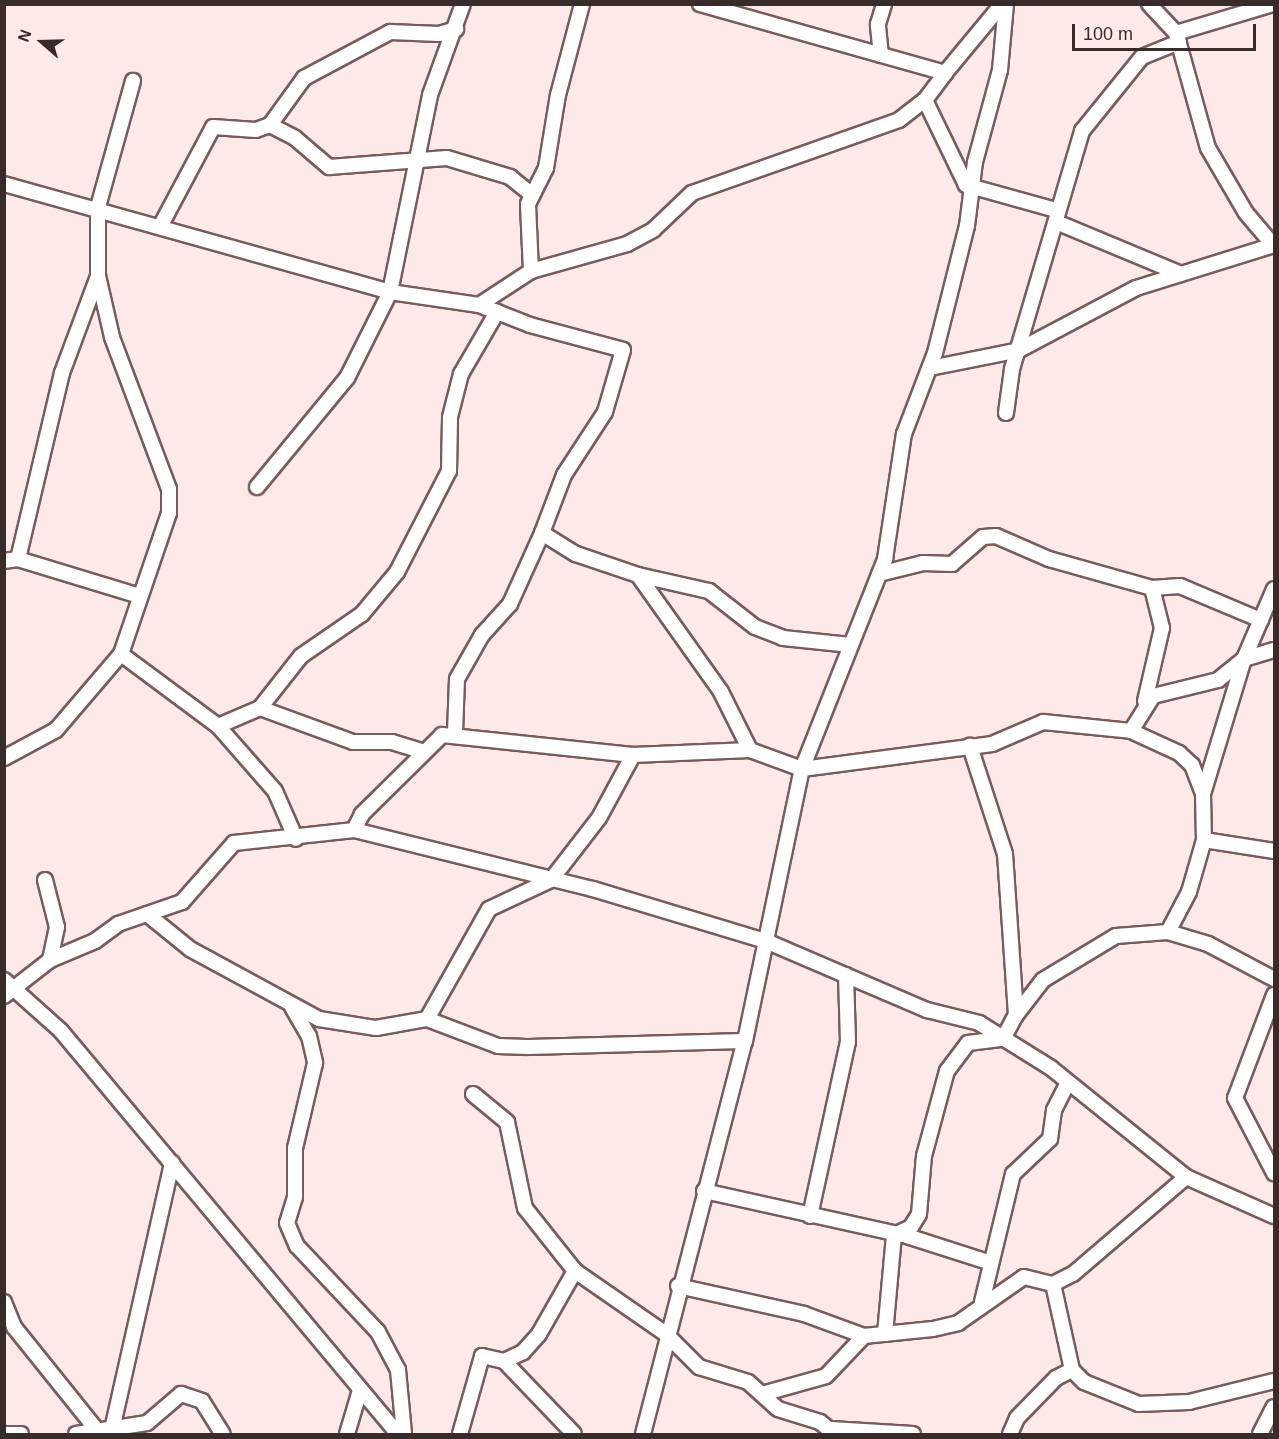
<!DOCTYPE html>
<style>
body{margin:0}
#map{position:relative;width:1279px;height:1439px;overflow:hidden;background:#fde9e8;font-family:Arial,sans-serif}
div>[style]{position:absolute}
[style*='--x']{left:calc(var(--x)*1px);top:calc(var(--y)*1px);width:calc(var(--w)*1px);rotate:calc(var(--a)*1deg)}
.roads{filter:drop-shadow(2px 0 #785c5b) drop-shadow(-2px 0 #785c5b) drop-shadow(0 2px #785c5b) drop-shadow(0 -2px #785c5b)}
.street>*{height:14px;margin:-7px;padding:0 7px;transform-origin:7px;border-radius:7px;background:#fff}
span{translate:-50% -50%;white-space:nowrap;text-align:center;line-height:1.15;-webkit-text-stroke:5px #fde9e8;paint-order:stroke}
.frame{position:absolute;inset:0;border:6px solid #382c2b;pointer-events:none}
.north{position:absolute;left:12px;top:12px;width:60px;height:60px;-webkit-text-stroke:4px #fde9e8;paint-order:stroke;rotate:290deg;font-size:16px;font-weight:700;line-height:24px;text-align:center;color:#382c2b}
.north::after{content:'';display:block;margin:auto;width:21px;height:27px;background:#382c2b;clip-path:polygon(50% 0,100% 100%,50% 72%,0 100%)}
.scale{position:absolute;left:1072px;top:24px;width:184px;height:27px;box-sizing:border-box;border:3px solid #382c2b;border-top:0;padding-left:8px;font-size:18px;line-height:21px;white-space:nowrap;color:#382c2b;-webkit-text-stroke:4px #fde9e8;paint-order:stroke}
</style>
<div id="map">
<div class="roads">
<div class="street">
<div style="--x:700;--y:4;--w:255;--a:15.7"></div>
<div style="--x:945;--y:73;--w:89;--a:-50.4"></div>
<div style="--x:1149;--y:4;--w:40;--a:47"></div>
<div style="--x:1176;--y:33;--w:119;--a:74.5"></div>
<div style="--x:1208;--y:148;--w:75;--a:59.7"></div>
<div style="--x:1246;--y:213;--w:43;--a:49.7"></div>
<div style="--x:1176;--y:33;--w:101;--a:-16.6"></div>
<div style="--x:881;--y:55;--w:31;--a:-96"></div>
<div style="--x:878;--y:24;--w:21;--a:-73"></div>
<div style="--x:925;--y:100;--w:34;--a:-53"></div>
<div style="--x:270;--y:125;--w:28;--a:27"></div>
<div style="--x:295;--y:138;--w:45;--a:40.5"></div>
<div style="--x:329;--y:167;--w:118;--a:-4.4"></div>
<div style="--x:447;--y:158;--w:66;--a:16.8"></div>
<div style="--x:510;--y:177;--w:28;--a:39"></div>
<div style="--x:4;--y:184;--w:401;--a:15.6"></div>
<div style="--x:390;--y:292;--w:201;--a:-78.5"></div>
<div style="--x:430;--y:95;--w:97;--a:-70.1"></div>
<div style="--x:1056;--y:222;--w:135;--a:22.6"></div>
<div style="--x:161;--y:225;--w:111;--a:-62"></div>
<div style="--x:213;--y:127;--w:43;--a:4"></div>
<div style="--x:256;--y:130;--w:15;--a:-20"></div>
<div style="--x:270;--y:125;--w:58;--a:-54.1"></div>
<div style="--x:304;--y:78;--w:98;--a:-28.1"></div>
<div style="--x:390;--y:32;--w:49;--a:2.3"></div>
<div style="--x:439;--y:34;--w:18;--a:-16"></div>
<div style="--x:531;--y:271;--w:67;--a:-92.6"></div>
<div style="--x:528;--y:204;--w:40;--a:-63.4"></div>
<div style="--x:546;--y:168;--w:74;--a:-80.7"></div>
<div style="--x:558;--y:95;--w:94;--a:-75.2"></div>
<div style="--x:479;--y:305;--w:55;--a:21.4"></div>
<div style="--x:530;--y:325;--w:96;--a:15"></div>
<div style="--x:623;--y:350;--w:65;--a:106.2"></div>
<div style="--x:605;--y:412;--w:75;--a:123.1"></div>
<div style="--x:564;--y:475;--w:62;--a:110.8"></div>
<div style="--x:542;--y:533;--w:40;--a:32"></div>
<div style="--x:576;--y:554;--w:65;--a:18.7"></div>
<div style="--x:638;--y:575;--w:143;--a:54.6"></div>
<div style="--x:721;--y:692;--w:65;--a:63.4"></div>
<div style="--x:930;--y:368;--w:91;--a:-11.4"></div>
<div style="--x:1019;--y:350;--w:132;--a:-27.9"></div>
<div style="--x:1136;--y:288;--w:145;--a:-17.3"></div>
<div style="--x:1006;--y:413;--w:44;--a:-82.2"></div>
<div style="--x:1012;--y:369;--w:248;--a:-73.6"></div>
<div style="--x:1082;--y:131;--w:95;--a:-51"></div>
<div style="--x:1142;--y:57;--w:40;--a:-22"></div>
<div style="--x:257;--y:487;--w:141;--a:-50.5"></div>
<div style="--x:347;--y:378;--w:96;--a:-63.4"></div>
<div style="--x:390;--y:292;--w:90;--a:8.3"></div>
<div style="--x:479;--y:305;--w:62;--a:-33.2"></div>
<div style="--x:531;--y:271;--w:100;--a:-15.7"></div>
<div style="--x:627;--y:244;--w:30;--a:-28"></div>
<div style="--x:653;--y:230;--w:54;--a:-43.5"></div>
<div style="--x:692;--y:193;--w:219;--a:-19.4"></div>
<div style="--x:899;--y:120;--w:33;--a:-38"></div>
<div style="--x:925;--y:100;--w:94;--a:64.2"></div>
<div style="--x:966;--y:185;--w:93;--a:15.5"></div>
<div style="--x:18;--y:559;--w:191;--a:-76.7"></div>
<div style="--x:62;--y:373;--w:103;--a:-69.6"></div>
<div style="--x:4;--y:561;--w:14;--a:-8"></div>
<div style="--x:18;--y:559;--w:127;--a:16.9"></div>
<div style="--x:879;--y:574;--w:45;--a:-14"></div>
<div style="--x:923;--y:563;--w:29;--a:2"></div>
<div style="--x:952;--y:564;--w:41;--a:-41.1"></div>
<div style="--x:983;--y:537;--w:13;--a:-4"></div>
<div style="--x:996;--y:536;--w:58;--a:23.5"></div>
<div style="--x:1049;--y:559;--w:107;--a:15.7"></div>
<div style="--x:1152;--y:588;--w:28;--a:-4"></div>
<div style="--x:1180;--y:586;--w:88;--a:22.8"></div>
<div style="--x:638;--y:575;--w:73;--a:12.7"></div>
<div style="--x:709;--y:591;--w:58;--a:38"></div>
<div style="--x:755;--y:627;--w:30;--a:21"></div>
<div style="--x:783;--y:638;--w:68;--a:5.9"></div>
<div style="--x:121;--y:654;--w:121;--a:36.6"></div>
<div style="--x:218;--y:726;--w:86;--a:48.8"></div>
<div style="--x:275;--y:791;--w:52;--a:66.4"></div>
<div style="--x:1145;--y:701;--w:75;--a:-76.9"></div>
<div style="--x:1162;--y:628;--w:41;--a:-104"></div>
<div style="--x:260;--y:708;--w:99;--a:20.1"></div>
<div style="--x:353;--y:742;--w:39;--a:0"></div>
<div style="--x:392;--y:742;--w:34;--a:17"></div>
<div style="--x:218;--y:726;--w:46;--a:-23.2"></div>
<div style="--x:260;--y:708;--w:66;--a:-51.7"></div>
<div style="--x:301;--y:656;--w:74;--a:-34.5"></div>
<div style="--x:362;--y:614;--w:55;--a:-50.2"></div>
<div style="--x:397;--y:572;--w:114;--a:-62.8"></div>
<div style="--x:449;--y:471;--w:54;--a:-88.9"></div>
<div style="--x:450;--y:417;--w:44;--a:-75.7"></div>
<div style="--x:461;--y:374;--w:72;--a:-59.9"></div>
<div style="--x:1131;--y:731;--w:41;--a:-57.8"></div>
<div style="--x:1153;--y:696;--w:67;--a:-13.8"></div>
<div style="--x:1218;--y:680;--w:33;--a:-39"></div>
<div style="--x:1244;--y:659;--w:76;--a:-66.8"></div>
<div style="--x:455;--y:733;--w:54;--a:-87.9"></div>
<div style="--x:457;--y:679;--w:51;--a:-60.4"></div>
<div style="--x:482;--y:635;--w:42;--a:-47.9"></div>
<div style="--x:510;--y:604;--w:78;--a:-65.7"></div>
<div style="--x:4;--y:758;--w:59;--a:-28.3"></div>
<div style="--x:56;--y:730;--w:100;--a:-49.5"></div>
<div style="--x:121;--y:654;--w:149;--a:-71.2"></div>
<div style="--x:169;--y:513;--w:24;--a:-90"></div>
<div style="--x:169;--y:489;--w:162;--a:-110.6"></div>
<div style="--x:112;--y:337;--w:63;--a:-102.9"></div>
<div style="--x:98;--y:276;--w:69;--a:-90"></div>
<div style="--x:98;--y:207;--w:131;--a:-74.5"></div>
<div style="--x:1203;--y:794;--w:141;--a:-73.1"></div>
<div style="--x:1244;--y:659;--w:31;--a:-17"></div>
<div style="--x:354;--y:830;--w:246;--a:13.9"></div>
<div style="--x:593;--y:889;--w:183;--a:16.8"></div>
<div style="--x:768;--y:942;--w:173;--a:23.2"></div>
<div style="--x:927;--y:1010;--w:54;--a:14"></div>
<div style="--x:979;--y:1023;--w:85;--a:32"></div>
<div style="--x:1051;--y:1068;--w:174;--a:38.9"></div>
<div style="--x:1186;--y:1177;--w:96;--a:23.9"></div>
<div style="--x:1204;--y:840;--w:71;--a:8.9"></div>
<div style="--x:45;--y:880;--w:49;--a:75.7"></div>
<div style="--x:57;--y:927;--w:34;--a:102"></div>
<div style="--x:147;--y:914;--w:55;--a:39.1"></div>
<div style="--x:190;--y:949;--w:147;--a:28.5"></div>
<div style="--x:319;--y:1019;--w:58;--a:9"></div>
<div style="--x:376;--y:1028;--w:52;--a:-10"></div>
<div style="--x:427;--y:1019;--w:76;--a:20.8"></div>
<div style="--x:498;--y:1046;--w:29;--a:2"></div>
<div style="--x:527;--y:1047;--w:218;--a:-1.6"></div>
<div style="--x:4;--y:980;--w:76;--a:41.8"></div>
<div style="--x:61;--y:1031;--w:525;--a:50.1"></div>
<div style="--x:1274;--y:995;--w:110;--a:110.7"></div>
<div style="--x:1235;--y:1098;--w:85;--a:62.5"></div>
<div style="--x:4;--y:996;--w:58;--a:-38"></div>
<div style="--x:50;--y:960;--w:49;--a:-22.9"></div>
<div style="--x:95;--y:941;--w:29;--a:-36"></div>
<div style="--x:118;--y:924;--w:68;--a:-19"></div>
<div style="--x:182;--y:902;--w:79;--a:-48.6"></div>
<div style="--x:234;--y:843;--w:121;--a:-6.2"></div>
<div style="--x:354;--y:830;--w:18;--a:-63"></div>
<div style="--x:362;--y:814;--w:112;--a:-44.6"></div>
<div style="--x:442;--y:735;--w:192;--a:6"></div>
<div style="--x:292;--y:1007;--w:34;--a:60"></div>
<div style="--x:309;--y:1036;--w:28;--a:77"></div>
<div style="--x:315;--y:1063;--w:87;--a:103.2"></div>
<div style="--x:295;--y:1148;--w:49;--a:90"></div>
<div style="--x:295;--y:1197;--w:27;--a:107"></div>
<div style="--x:287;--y:1223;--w:25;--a:67"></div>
<div style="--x:297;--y:1246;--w:118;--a:46.7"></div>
<div style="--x:378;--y:1332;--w:43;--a:62.2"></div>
<div style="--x:398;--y:1370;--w:64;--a:84.6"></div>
<div style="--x:1016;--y:1015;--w:44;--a:-52.4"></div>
<div style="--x:1043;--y:980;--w:85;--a:-31.1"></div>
<div style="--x:1116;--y:936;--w:52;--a:-4.4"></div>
<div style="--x:1168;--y:932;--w:42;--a:16.7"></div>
<div style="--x:1208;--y:944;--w:75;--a:27.9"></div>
<div style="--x:427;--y:1019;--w:126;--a:-60.6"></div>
<div style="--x:489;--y:909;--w:68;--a:-25.1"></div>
<div style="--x:551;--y:880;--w:78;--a:-52.3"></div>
<div style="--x:599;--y:818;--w:72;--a:-61.6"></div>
<div style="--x:633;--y:755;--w:117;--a:-2.4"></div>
<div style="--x:750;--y:750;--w:55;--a:20.1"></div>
<div style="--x:802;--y:769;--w:192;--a:-7.5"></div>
<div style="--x:992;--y:744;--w:56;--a:-23.3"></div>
<div style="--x:1043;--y:722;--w:88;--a:5.8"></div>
<div style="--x:1131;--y:731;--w:53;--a:24.6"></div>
<div style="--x:1179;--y:753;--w:18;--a:43"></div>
<div style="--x:1192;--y:765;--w:31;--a:69"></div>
<div style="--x:1203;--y:794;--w:46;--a:88.8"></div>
<div style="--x:1204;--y:840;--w:54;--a:106.1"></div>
<div style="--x:1189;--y:892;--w:45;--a:117.7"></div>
<div style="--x:473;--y:1094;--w:44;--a:39.5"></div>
<div style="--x:507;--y:1122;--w:88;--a:78.2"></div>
<div style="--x:525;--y:1208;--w:80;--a:51.6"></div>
<div style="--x:575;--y:1271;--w:111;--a:34.7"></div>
<div style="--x:666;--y:1334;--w:47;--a:45"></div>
<div style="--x:699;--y:1367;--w:51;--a:17"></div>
<div style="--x:748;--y:1382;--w:40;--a:42"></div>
<div style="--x:778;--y:1409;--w:44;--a:17.2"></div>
<div style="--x:820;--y:1422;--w:19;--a:39"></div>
<div style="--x:704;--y:1191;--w:208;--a:12.5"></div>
<div style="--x:907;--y:1236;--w:88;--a:17.8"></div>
<div style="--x:810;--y:1216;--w:178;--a:-77.7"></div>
<div style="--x:848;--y:1042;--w:67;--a:-91.7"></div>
<div style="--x:1053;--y:1284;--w:88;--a:77.5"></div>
<div style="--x:1072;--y:1370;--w:17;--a:45"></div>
<div style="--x:1084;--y:1382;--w:59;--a:21.8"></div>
<div style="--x:1139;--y:1404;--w:50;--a:-2.3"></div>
<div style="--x:1189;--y:1402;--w:88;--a:-13.9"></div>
<div style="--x:678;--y:1286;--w:129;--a:12.5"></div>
<div style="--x:804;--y:1314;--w:64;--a:20.1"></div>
<div style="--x:864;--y:1336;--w:69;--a:-5.8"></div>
<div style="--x:933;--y:1329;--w:26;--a:-13"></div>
<div style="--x:958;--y:1323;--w:80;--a:-34.9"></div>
<div style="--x:1024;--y:1277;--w:30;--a:14"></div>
<div style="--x:1053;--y:1284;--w:22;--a:-27"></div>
<div style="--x:1073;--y:1274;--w:149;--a:-40.6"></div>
<div style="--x:4;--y:1302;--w:27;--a:68"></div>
<div style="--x:14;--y:1327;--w:137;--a:51.2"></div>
<div style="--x:982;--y:1302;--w:132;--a:-76.4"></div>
<div style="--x:1013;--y:1174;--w:51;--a:-43.4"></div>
<div style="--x:1050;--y:1139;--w:29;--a:-82"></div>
<div style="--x:1054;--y:1110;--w:29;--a:-63"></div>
<div style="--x:885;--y:1334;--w:99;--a:-84.8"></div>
<div style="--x:894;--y:1235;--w:19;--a:-25"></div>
<div style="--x:911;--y:1227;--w:15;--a:-58"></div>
<div style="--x:919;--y:1214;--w:58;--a:-85.1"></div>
<div style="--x:924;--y:1156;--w:88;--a:-74.9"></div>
<div style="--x:947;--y:1071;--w:35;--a:-53"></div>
<div style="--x:968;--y:1043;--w:35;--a:-7"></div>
<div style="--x:1003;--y:1039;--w:27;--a:-62"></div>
<div style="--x:1016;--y:1015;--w:161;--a:-93.9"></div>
<div style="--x:1005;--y:854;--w:114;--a:-108"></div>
<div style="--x:504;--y:1361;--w:21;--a:-25"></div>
<div style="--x:523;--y:1352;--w:24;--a:-48"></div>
<div style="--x:539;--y:1334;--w:73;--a:-60.3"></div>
<div style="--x:762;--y:1394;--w:66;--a:-15.7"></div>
<div style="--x:826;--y:1376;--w:55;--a:-46.5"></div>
<div style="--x:831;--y:1429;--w:82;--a:3.5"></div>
<div style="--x:4;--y:1434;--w:17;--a:0"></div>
<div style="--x:76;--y:1434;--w:72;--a:-8.8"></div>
<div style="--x:147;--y:1423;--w:45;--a:-40.5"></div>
<div style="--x:181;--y:1394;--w:22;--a:18"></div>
<div style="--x:202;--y:1401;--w:39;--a:58"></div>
<div style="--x:111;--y:1434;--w:278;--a:-77.3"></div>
<div style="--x:347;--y:1434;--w:46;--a:-73.5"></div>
<div style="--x:460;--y:1434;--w:81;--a:-74.2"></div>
<div style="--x:482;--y:1356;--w:23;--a:13"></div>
<div style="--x:504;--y:1361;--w:101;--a:46.2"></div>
<div style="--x:643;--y:1434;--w:406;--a:-75.5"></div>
<div style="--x:745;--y:1041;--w:278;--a:-78.2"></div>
<div style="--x:802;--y:769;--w:226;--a:-68.4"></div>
<div style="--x:885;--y:559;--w:126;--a:-81.4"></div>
<div style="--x:904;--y:434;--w:87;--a:-69.1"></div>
<div style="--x:935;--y:353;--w:131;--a:-75.9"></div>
<div style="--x:967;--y:226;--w:64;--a:-82.9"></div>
<div style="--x:975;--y:162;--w:95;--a:-74.8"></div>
<div style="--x:1000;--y:70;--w:66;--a:-84.8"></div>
<div style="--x:1010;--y:1434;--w:17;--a:-66"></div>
<div style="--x:1017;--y:1418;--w:56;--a:-45.7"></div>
<div style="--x:1056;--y:1378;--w:18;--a:-27"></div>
<div style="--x:1260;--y:1434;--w:30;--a:-63"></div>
</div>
</div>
<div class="frame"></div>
<div class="north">N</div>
<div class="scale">100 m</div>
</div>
